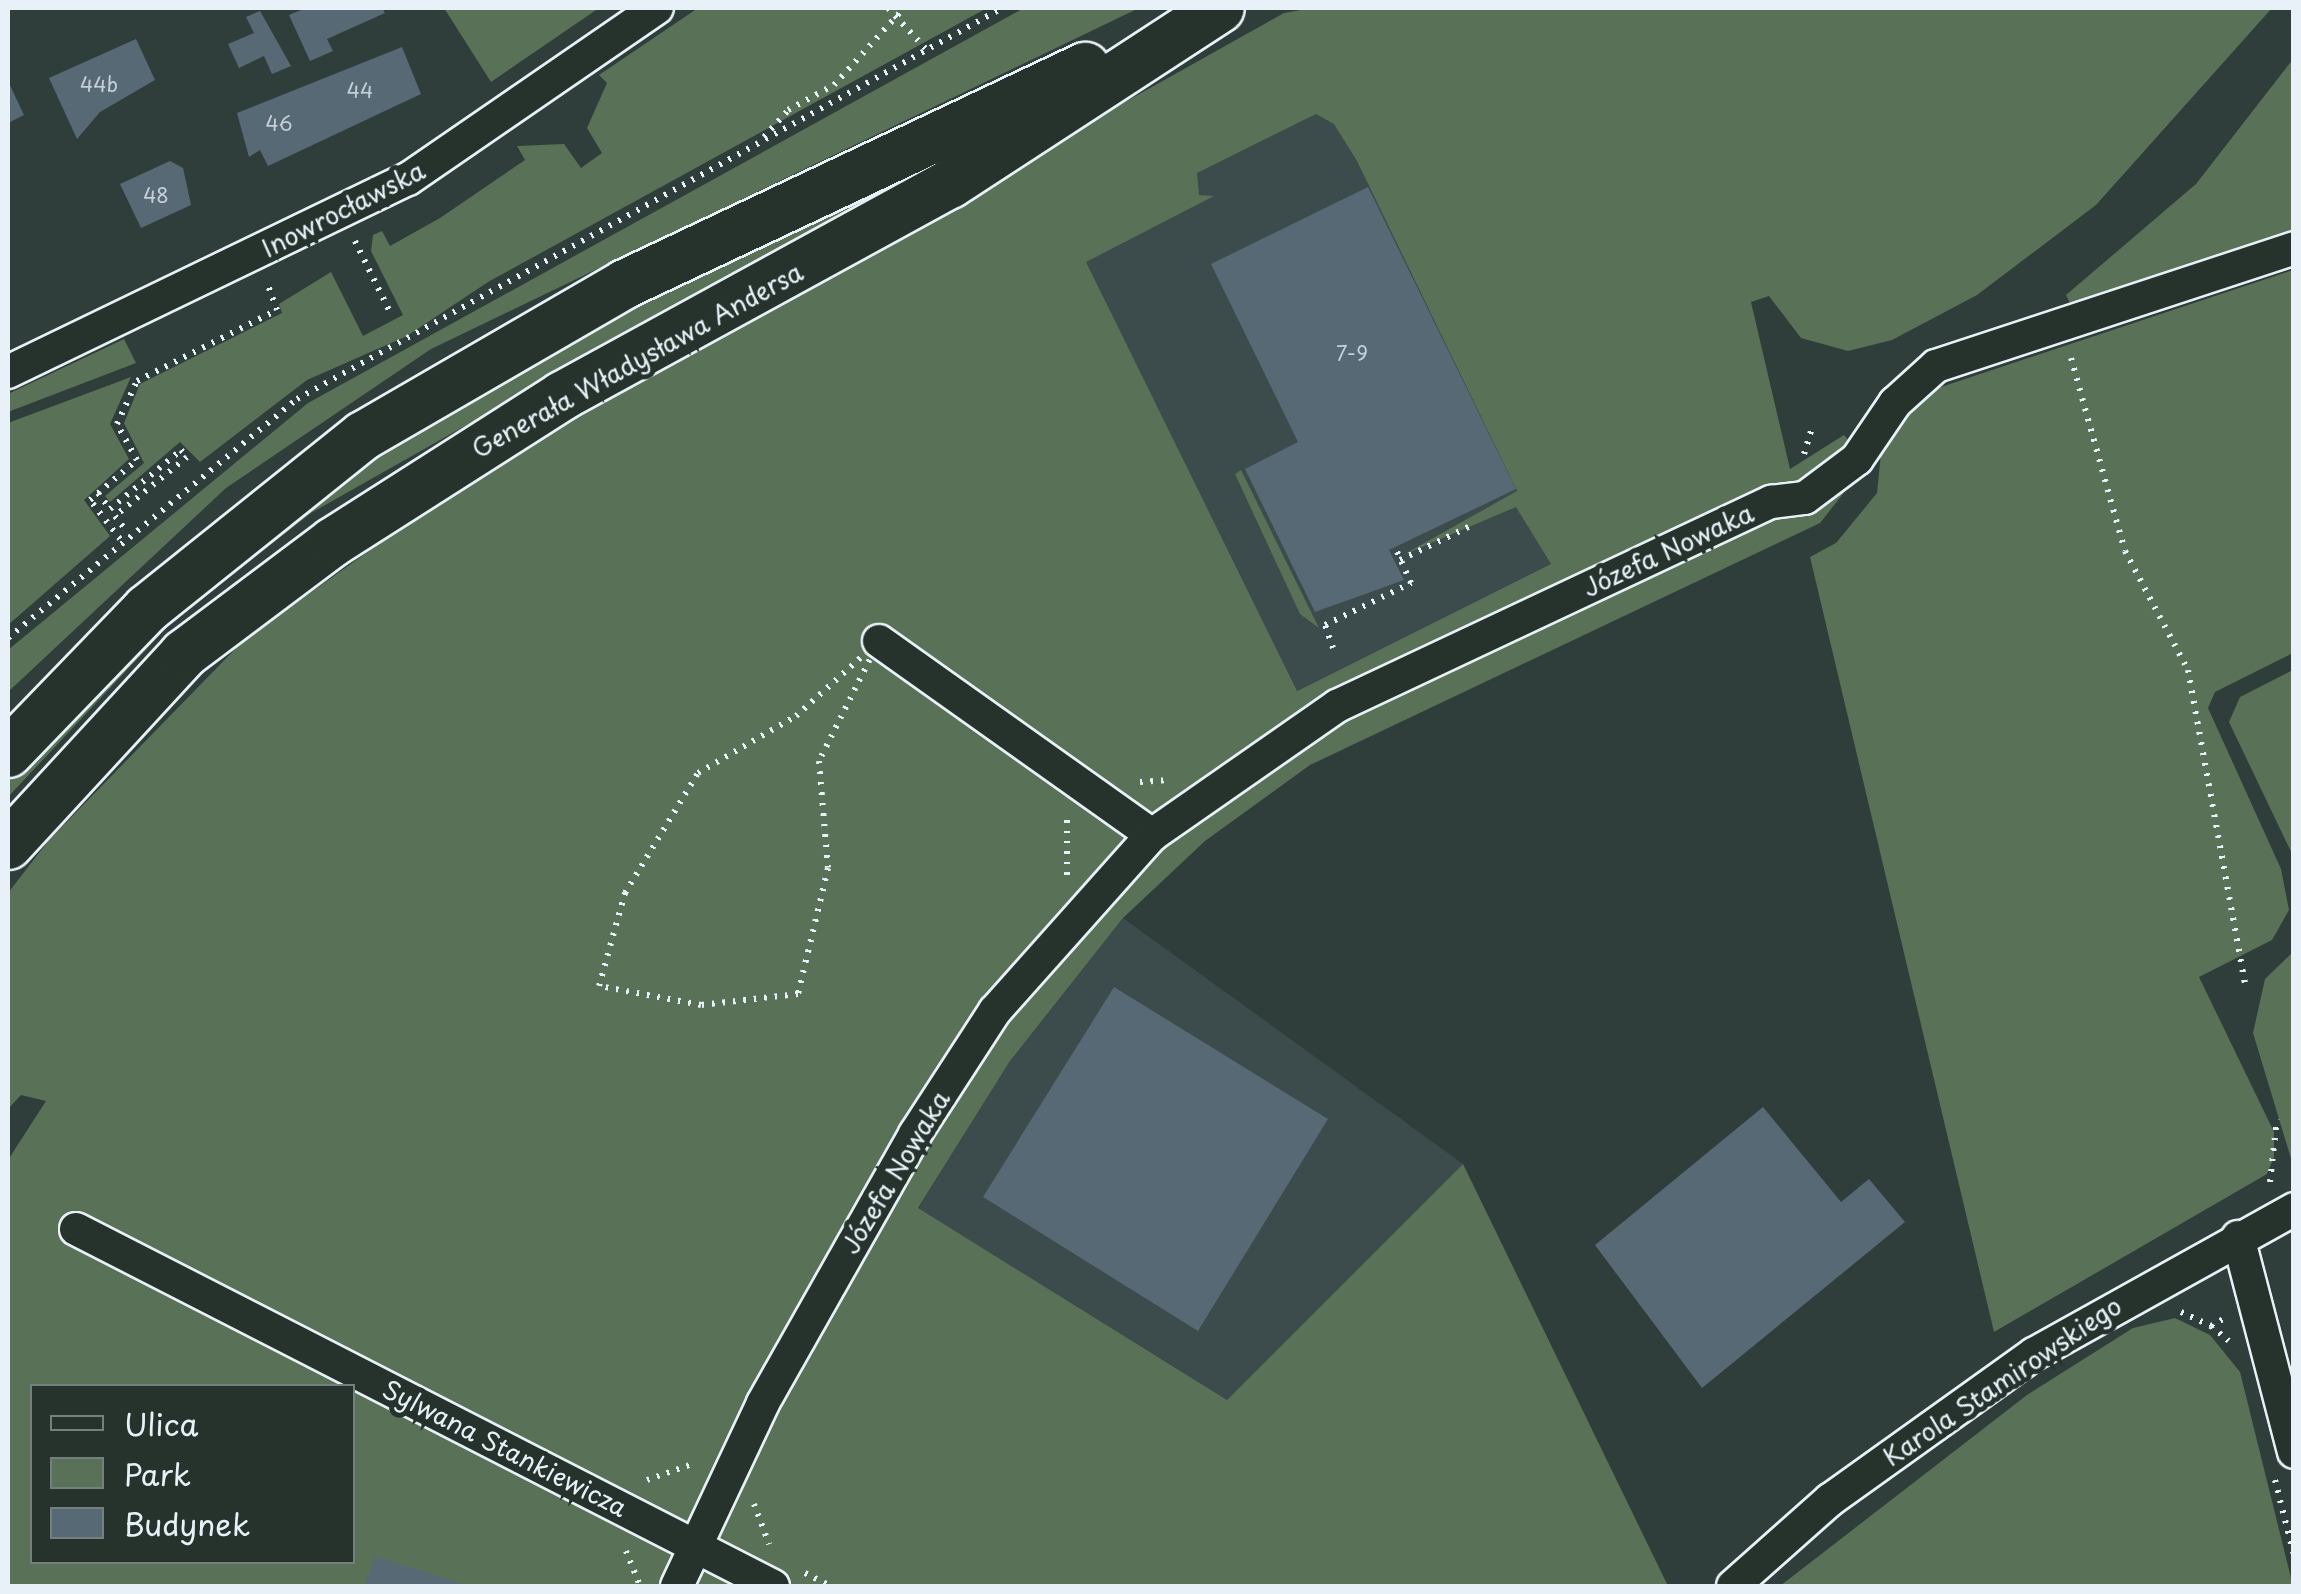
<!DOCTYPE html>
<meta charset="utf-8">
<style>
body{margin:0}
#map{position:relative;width:2301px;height:1594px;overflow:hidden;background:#303e3b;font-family:"Playpen Sans",sans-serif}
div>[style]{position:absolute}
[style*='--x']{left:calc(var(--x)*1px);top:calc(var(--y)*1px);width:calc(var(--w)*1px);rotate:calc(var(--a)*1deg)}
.built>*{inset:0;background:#3c4b4c}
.green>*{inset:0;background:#597156}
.building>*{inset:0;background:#576975}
.path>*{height:6px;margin-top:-3px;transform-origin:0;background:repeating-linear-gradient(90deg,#e8f1f8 0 2.5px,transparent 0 10.5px)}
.roads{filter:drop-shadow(2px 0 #e8f1f8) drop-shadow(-2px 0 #e8f1f8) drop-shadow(0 2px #e8f1f8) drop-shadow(0 -2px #e8f1f8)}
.street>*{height:32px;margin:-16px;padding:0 16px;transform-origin:16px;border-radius:16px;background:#26332d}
.secondary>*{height:48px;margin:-24px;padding:0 24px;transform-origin:24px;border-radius:24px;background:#26332d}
span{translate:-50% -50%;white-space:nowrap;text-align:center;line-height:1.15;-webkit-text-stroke:10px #26332d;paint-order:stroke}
.number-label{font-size:20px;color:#c4cfd7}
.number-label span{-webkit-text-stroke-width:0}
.street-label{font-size:25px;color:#e8f1f8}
.frame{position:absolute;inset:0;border:10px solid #e8f1f8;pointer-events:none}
.legend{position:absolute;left:30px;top:1384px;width:325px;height:180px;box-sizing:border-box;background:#26332d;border:2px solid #747f7e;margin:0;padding:12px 18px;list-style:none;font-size:30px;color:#e8f1f8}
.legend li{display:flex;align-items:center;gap:20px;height:50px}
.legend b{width:50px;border:2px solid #747f7e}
</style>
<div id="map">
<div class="built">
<div style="clip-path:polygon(1329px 99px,1551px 564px,1296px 691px,1075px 241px)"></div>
<div style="clip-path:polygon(1123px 918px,1463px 1164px,1227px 1400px,918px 1209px,1010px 1061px)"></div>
</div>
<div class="green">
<div style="clip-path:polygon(444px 8px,599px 8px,491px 82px)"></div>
<div style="clip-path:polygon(698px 8px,987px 8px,488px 282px,407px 336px,307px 380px,200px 462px,180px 442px,110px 502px,105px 496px,144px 463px,124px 423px,140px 384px,282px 313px,279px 304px,331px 272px,363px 336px,403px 315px,371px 251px,373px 235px,382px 231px,390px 246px,440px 218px,525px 160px,517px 146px,564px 144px,581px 168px,602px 153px,587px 128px,607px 83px,599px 75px)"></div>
<div style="clip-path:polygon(1024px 8px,1139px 8px,431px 349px,226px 488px,8px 692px,8px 650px,308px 403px)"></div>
<div style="clip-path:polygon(evenodd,1312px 8px,2272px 8px,2096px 205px,1977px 295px,1892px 340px,1848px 351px,1801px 338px,1769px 296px,1751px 302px,1790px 469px,1844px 435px,1849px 441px,1801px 512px,1846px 490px,1820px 523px,1310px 765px,1205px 841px,1123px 918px,1010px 1061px,918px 1208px,1227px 1400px,1463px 1164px,1668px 1586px,8px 1586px,8px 1160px,46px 1101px,21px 1095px,8px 1109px,8px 893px,49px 840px,243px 641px,535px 432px,1284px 13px,1312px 8px,1316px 114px,1334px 124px,1357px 161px,1517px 491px,1403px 555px,1516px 507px,1551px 564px,1297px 691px,1086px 262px,1214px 196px,1199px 195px,1197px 173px,1316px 114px,1312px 8px,32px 1386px,352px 1386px,352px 1562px,32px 1562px,32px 1386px)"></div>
<div style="clip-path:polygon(2293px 59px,2293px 230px,2071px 305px,2066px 295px,2196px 184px)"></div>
<div style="clip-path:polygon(991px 129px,311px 513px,170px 624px,8px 797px,8px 782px,124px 656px,341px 476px,597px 316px)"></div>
<div style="clip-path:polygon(2293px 270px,2293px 653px,2215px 692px,2208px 708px,2281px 869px,2289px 910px,2272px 940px,2199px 977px,2274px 1132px,2274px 1157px,2267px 1174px,1994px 1332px,1810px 557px,1836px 543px,1877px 493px,1882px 443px,1926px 392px)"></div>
<div style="clip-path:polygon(124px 339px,136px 363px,8px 412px,8px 394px)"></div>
<div style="clip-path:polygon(131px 377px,110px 424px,129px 459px,84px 500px,110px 536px,8px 625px,8px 423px)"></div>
<div style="clip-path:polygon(1241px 470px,1319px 628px,1300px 614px,1235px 474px)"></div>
<div style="clip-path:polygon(2293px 670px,2293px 856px,2229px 722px,2240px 697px)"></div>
<div style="clip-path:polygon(2293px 952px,2294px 1164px,2293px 1165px,2253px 1033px,2265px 979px)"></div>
<div style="clip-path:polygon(2175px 1318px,2210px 1335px,2240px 1372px,2293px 1586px,1780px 1586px,2027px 1395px,2133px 1328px)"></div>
</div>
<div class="building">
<div style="clip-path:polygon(306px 8px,382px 8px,385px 13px,327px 39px,333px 51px,310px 61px,289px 15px)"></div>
<div style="clip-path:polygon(260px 11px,291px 66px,272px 74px,264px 56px,239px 68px,228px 44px,254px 33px,246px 17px)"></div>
<div style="clip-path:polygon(136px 39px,155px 80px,100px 112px,77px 139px,49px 78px)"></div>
<div style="clip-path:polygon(402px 47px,421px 94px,268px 166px,260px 150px,249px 157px,237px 113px)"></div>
<div style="clip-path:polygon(8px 81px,24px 115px,8px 123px)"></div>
<div style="clip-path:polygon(170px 161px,183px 168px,191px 205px,141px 228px,120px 184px)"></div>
<div style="clip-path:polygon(1368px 187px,1516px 489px,1389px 550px,1404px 580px,1315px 612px,1245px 469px,1298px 442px,1211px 264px)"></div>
<div style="clip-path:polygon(1114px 987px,1328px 1119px,1198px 1331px,983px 1197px)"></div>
<div style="clip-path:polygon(1763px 1107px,1841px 1202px,1869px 1179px,1905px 1222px,1702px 1388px,1595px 1245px)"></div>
<div style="clip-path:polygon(375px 1556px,469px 1586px,365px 1586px)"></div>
</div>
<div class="path">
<div style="--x:888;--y:8;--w:56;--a:47.2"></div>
<div style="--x:764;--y:137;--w:36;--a:-48"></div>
<div style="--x:788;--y:110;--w:52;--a:-28.5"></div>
<div style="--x:834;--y:85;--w:104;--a:-47.7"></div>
<div style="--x:355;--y:241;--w:79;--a:63.8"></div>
<div style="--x:2071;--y:358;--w:200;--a:74.4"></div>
<div style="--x:2125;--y:551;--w:135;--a:62.1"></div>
<div style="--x:2188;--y:670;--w:318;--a:79.7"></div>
<div style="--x:1804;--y:454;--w:30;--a:-73"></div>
<div style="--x:98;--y:493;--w:20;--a:53"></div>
<div style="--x:110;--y:509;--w:92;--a:-39.7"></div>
<div style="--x:181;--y:450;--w:9;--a:49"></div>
<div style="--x:187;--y:457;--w:93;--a:140.7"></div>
<div style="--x:115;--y:516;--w:20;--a:53"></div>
<div style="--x:120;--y:539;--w:49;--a:-127.6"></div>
<div style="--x:90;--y:500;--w:62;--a:-40.4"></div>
<div style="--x:137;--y:460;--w:41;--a:-119.1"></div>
<div style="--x:117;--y:424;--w:47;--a:-65.1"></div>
<div style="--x:137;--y:381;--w:157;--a:-26.9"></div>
<div style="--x:277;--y:310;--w:27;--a:-110"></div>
<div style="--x:1400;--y:560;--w:82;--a:-25.9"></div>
<div style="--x:8;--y:638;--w:375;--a:-39.6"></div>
<div style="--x:297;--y:399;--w:806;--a:-29.01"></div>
<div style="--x:879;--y:641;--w:134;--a:116.6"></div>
<div style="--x:819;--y:761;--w:107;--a:85.2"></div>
<div style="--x:828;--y:868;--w:130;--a:103.4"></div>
<div style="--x:798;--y:994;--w:98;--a:173.5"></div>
<div style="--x:701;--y:1005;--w:104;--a:-169.4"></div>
<div style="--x:599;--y:986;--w:97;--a:-74.4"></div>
<div style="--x:625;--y:893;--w:140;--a:-58.7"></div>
<div style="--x:698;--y:773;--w:113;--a:-30.2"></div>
<div style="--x:796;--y:716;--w:112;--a:-42.1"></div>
<div style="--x:1333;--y:648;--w:24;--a:-109"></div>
<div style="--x:1325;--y:625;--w:96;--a:-26"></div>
<div style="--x:1411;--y:583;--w:39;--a:-114"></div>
<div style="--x:1140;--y:782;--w:28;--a:-4"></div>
<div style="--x:1067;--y:875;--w:60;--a:-90"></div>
<div style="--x:2270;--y:1182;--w:63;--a:-83.7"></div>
<div style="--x:2181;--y:1312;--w:33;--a:25"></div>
<div style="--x:2211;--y:1326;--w:14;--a:-30"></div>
<div style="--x:2211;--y:1326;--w:23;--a:40"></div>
<div style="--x:647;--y:1480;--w:51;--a:-19.5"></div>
<div style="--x:2275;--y:1480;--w:77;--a:75.8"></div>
<div style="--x:754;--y:1504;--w:43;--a:69.4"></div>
<div style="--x:626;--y:1551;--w:37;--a:68"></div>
<div style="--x:805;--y:1573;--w:28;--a:27"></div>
</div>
<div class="roads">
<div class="street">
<div style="--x:8;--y:372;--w:444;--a:-25.8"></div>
<div style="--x:408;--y:179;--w:302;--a:-34.5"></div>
<div style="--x:879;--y:641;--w:335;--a:35.4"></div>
<div style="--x:76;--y:1229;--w:783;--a:27.12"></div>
<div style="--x:2238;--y:1237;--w:222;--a:75.4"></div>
<div style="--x:677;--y:1586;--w:202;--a:-64.8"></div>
<div style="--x:763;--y:1403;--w:309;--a:-60.5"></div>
<div style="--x:915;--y:1134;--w:147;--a:-57"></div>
<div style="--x:995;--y:1011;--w:236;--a:-48.3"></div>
<div style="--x:1152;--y:835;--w:226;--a:-34.9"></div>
<div style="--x:1337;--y:706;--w:480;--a:-25.2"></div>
<div style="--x:1771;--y:502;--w:34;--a:-7"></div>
<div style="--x:1805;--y:498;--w:65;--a:-36.9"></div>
<div style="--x:1857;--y:459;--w:68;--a:-55.8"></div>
<div style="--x:1895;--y:403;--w:55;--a:-42.1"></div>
<div style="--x:1936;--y:366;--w:377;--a:-18.2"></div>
<div style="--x:1733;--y:1586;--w:130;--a:-41.6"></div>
<div style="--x:1830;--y:1500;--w:251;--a:-35.6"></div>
<div style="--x:2034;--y:1354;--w:298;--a:-29.1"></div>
</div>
<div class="secondary">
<div style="--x:8;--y:753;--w:200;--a:-46"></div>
<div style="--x:147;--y:609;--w:277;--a:-38.7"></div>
<div style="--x:363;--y:436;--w:303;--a:-30.1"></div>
<div style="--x:625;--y:284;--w:509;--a:-25.26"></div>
<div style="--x:8;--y:845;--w:260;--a:-47.3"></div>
<div style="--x:184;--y:654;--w:186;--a:-36.9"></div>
<div style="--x:333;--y:542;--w:272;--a:-32.5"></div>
<div style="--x:562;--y:396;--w:442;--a:-28.7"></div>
<div style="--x:950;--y:184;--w:322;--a:-33.1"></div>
</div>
</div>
<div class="number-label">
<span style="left:99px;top:84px">44b</span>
<span style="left:360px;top:90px">44</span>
<span style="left:279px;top:123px">46</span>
<span style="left:156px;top:195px">48</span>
<span style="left:1352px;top:353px">7-9</span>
</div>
<div class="street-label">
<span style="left:343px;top:209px;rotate:-27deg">Inowrocławska</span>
<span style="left:637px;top:360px;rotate:-29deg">Generała Władysława Andersa</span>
<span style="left:1668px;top:550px;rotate:-25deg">Józefa Nowaka</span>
<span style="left:895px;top:1172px;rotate:-59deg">Józefa Nowaka</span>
<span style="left:2002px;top:1381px;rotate:-34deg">Karola Stamirowskiego</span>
<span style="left:505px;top:1448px;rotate:27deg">Sylwana Stankiewicza</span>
</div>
<div class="frame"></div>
<ul class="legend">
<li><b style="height:12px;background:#26332d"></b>Ulica</li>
<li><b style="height:28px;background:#597156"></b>Park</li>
<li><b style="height:28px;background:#576975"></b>Budynek</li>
</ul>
</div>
